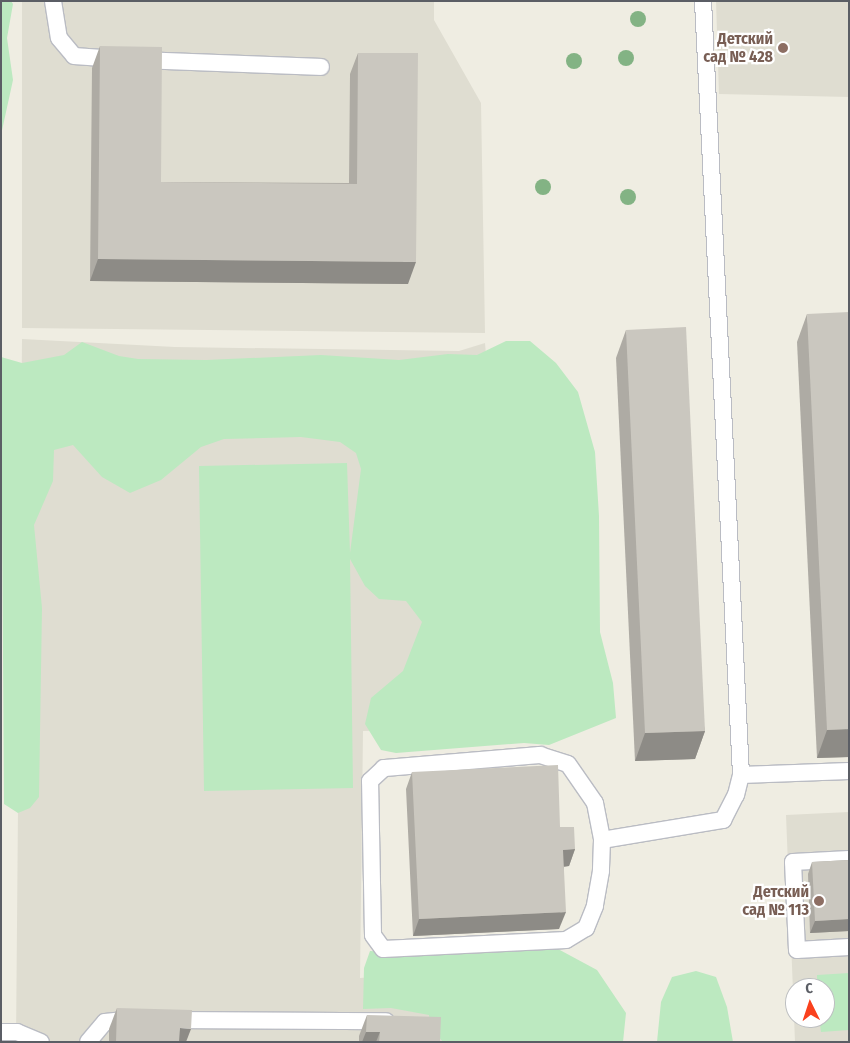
<!DOCTYPE html>
<meta charset="utf-8">
<style>
body{margin:0}
#map{position:relative;width:850px;height:1043px;overflow:hidden;background:#efede2;font-family:"Fira Sans Condensed",sans-serif}
div>[style]{position:absolute}
[style*='--x']{left:calc(var(--x)*1px);top:calc(var(--y)*1px);width:calc(var(--w)*1px);rotate:calc(var(--a)*1deg)}
.education>*{inset:0;background:#dfddd1}
.green>*{inset:0;background:#bce9c0}
.roads{filter:drop-shadow(1px 0 #babcc3) drop-shadow(-1px 0 #babcc3) drop-shadow(0 1px #babcc3) drop-shadow(0 -1px #babcc3)}
.lane>*{height:16px;margin:-8px;padding:0 8px;transform-origin:8px;border-radius:8px;background:#fff}
.trees>*{width:16px;height:16px;margin:-8px;border-radius:50%;background:#83b384}
.wall>*{inset:0;background:#aeaba4}
.shaded-wall>*{inset:0;background:#8d8b86}
.building>*{inset:0;background:#cac7bf}
.dots>*{width:14px;height:14px;translate:-50% -50%;box-sizing:border-box;border:2px solid #fff;border-radius:50%}
span{translate:-50% -50%;white-space:nowrap;text-align:center;line-height:1.15;-webkit-text-stroke:4.5px #fff;paint-order:stroke}
.education-label{font-size:16px;color:#785e54;font-weight:700}
.right{translate:-100% -50%;text-align:right}
.frame{position:absolute;inset:0;border:2px solid #5b5e65;pointer-events:none}
.north{position:absolute;left:785px;top:978px;width:50px;height:50px;box-sizing:border-box;background:#fff;border:1px solid #bdbfc1;border-radius:50%;rotate:356deg;font-size:14px;font-weight:700;line-height:20px;text-align:center;color:#5b5e65}
.north::after{content:'';display:block;margin:auto;width:18px;height:22px;background:#fa411d;clip-path:polygon(50% 0,100% 100%,50% 72%,0 100%)}
</style>
<div id="map">
<div class="education">
<div style="clip-path:polygon(22px 1px,434px 1px,434px 20px,481px 103px,485px 333px,22px 328px)"></div>
<div style="clip-path:polygon(716px 1px,849px 1px,849px 97px,719px 94px)"></div>
<div style="clip-path:polygon(22px 339px,175px 347px,459px 351px,485px 343px,518px 727px,363px 731px,360px 978px,515px 966px,518px 1042px,16px 1042px)"></div>
<div style="clip-path:polygon(evenodd,849px 812px,849px 1042px,795px 1042px,786px 815px,849px 812px,795px 988px,825px 988px,825px 1018px,795px 1018px,795px 988px)"></div>
</div>
<div class="green">
<div style="clip-path:polygon(1px 1px,11px 1px,13px 4px,7px 38px,13px 80px,1px 135px)"></div>
<div style="clip-path:polygon(506px 341px,530px 341px,556px 363px,578px 392px,595px 452px,599px 516px,600px 632px,613px 683px,616px 718px,549px 745px,524px 743px,396px 753px,381px 750px,365px 724px,371px 698px,403px 671px,422px 622px,406px 601px,379px 599px,365px 586px,350px 559px,353px 788px,204px 791px,199px 466px,347px 463px,350px 553px,361px 469px,356px 453px,340px 442px,301px 437px,224px 439px,201px 447px,161px 480px,130px 493px,102px 477px,73px 445px,54px 450px,53px 481px,34px 525px,42px 608px,39px 797px,30px 808px,18px 813px,4px 804px,1px 357px,22px 363px,64px 355px,82px 342px,119px 356px,138px 359px,206px 360px,321px 355px,399px 360px,448px 354px,477px 355px)"></div>
<div style="clip-path:polygon(558px 949px,597px 970px,626px 1013px,623px 1042px,443px 1042px,430px 1027px,429px 1015px,391px 1008px,363px 1009px,364px 968px,370px 951px,435px 954px)"></div>
<div style="clip-path:polygon(696px 971px,716px 977px,727px 1007px,733px 1042px,657px 1042px,661px 1002px,672px 977px)"></div>
<div style="clip-path:polygon(849px 973px,849px 1030px,821px 1032px,819px 1018px,825px 1018px,825px 988px,817px 988px,817px 975px)"></div>
</div>
<div class="roads">
<div class="lane">
<div style="--x:53;--y:1;--w:37;--a:81"></div>
<div style="--x:59;--y:38;--w:23;--a:50"></div>
<div style="--x:74;--y:56;--w:43;--a:4"></div>
<div style="--x:141;--y:60;--w:180;--a:2.2"></div>
<div style="--x:540;--y:755;--w:29;--a:18"></div>
<div style="--x:568;--y:764;--w:47;--a:55.3"></div>
<div style="--x:595;--y:803;--w:38;--a:79"></div>
<div style="--x:602;--y:840;--w:31;--a:92"></div>
<div style="--x:601;--y:871;--w:36;--a:100"></div>
<div style="--x:595;--y:906;--w:24;--a:112"></div>
<div style="--x:586;--y:928;--w:23;--a:149"></div>
<div style="--x:566;--y:940;--w:183;--a:177.2"></div>
<div style="--x:383;--y:949;--w:17;--a:-126"></div>
<div style="--x:373;--y:935;--w:154;--a:-91.1"></div>
<div style="--x:370;--y:781;--w:19;--a:-43"></div>
<div style="--x:384;--y:768;--w:157;--a:-4.8"></div>
<div style="--x:741;--y:775;--w:108;--a:-2.1"></div>
<div style="--x:602;--y:840;--w:123;--a:-9.4"></div>
<div style="--x:723;--y:820;--w:28;--a:-63"></div>
<div style="--x:736;--y:795;--w:21;--a:-76"></div>
<div style="--x:741;--y:775;--w:775;--a:-92.81"></div>
<div style="--x:849;--y:859;--w:56;--a:176.9"></div>
<div style="--x:793;--y:862;--w:88;--a:87.4"></div>
<div style="--x:797;--y:950;--w:52;--a:-3.3"></div>
<div style="--x:171;--y:1020;--w:215;--a:0.3"></div>
<div style="--x:1;--y:1032;--w:16;--a:0"></div>
<div style="--x:17;--y:1032;--w:26;--a:23"></div>
<div style="--x:88;--y:1042;--w:26;--a:-50"></div>
<div style="--x:105;--y:1022;--w:29;--a:-6"></div>
</div>
</div>
<div class="trees">
<div style="left:638px;top:19px"></div>
<div style="left:626px;top:58px"></div>
<div style="left:574px;top:61px"></div>
<div style="left:543px;top:187px"></div>
<div style="left:628px;top:197px"></div>
</div>
<div class="wall">
<div style="clip-path:polygon(100px 46px,161px 182px,349px 183px,350px 74px,358px 53px,408px 284px,90px 281px,92px 68px)"></div>
<div style="clip-path:polygon(807px 314px,849px 757px,817px 758px,797px 342px)"></div>
<div style="clip-path:polygon(626px 330px,705px 731px,695px 759px,635px 761px,616px 358px)"></div>
<div style="clip-path:polygon(412px 772px,560px 827px,575px 849px,569px 866px,564px 867px,559px 929px,413px 936px,406px 789px)"></div>
<div style="clip-path:polygon(849px 860px,849px 931px,810px 933px,808px 874px,812px 862px)"></div>
<div style="clip-path:polygon(117px 1008px,186px 1042px,109px 1042px,109px 1029px)"></div>
<div style="clip-path:polygon(367px 1015px,440px 1042px,359px 1042px,359px 1036px)"></div>
</div>
<div class="shaded-wall">
<div style="clip-path:polygon(98px 259px,416px 262px,408px 284px,90px 281px)"></div>
<div style="clip-path:polygon(849px 729px,849px 757px,817px 758px,827px 730px)"></div>
<div style="clip-path:polygon(705px 731px,695px 759px,635px 761px,645px 733px)"></div>
<div style="clip-path:polygon(575px 849px,569px 866px,557px 867px,563px 850px)"></div>
<div style="clip-path:polygon(566px 912px,559px 929px,413px 936px,419px 919px)"></div>
<div style="clip-path:polygon(849px 919px,849px 931px,810px 933px,815px 921px)"></div>
<div style="clip-path:polygon(180px 1028px,191px 1029px,186px 1042px,175px 1042px)"></div>
<div style="clip-path:polygon(366px 1032px,380px 1032px,376px 1042px,362px 1042px)"></div>
</div>
<div class="building">
<div style="clip-path:polygon(100px 46px,162px 47px,161px 182px,357px 184px,358px 53px,418px 53px,416px 262px,98px 259px)"></div>
<div style="clip-path:polygon(849px 312px,849px 729px,827px 730px,807px 314px)"></div>
<div style="clip-path:polygon(686px 327px,705px 731px,645px 733px,626px 330px)"></div>
<div style="clip-path:polygon(558px 765px,560px 827px,574px 827px,575px 849px,563px 850px,566px 912px,419px 919px,412px 772px)"></div>
<div style="clip-path:polygon(849px 860px,849px 919px,815px 921px,812px 862px)"></div>
<div style="clip-path:polygon(117px 1008px,192px 1010px,191px 1029px,180px 1028px,179px 1042px,116px 1042px)"></div>
<div style="clip-path:polygon(367px 1015px,441px 1017px,440px 1042px,379px 1042px,380px 1032px,366px 1032px)"></div>
</div>
<div class="dots">
<div style="left:783px;top:48px;background:#8d6e63"></div>
<div style="left:819px;top:901px;background:#8d6e63"></div>
</div>
<div class="education-label">
<span class="right" style="left:773px;top:48px">Детский<br>сад № 428</span>
<span class="right" style="left:809px;top:901px">Детский<br>сад № 113</span>
</div>
<div class="frame"></div>
<div class="north">С</div>
</div>
